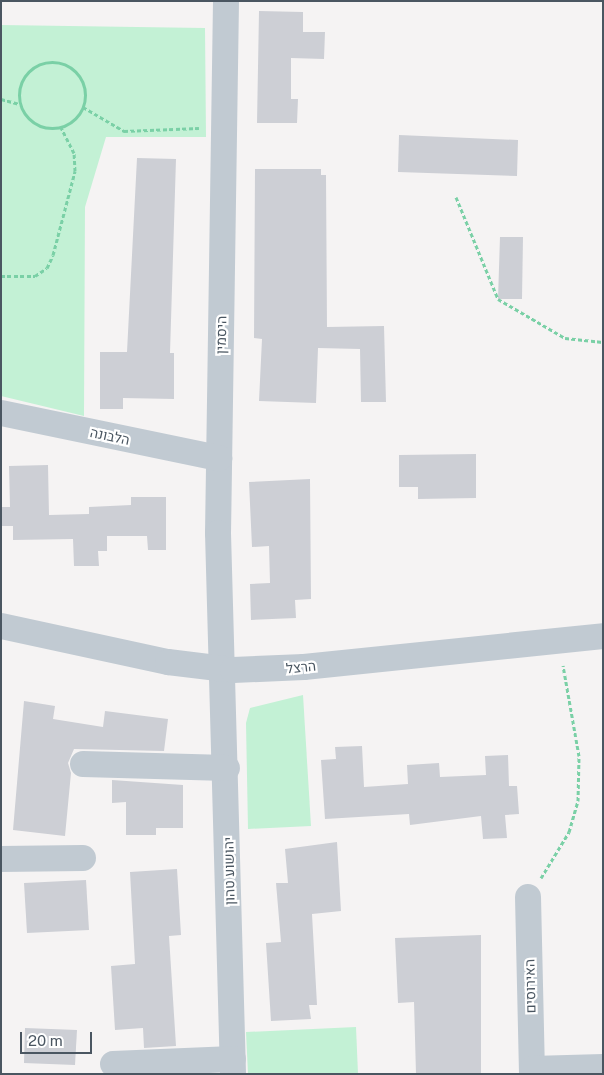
<!DOCTYPE html>
<meta charset="utf-8">
<style>
body{margin:0}
#map{position:relative;width:604px;height:1075px;overflow:hidden;background:#f5f3f3;font-family:"Public Sans",Heebo,sans-serif}
div>[style]{position:absolute}
[style*='--x']{left:calc(var(--x)*1px);top:calc(var(--y)*1px);width:calc(var(--w)*1px);rotate:calc(var(--a)*1deg)}
.green>*{inset:0;background:#c3f1d5}
.building>*{inset:0;background:#cdcfd5}
.path>*{height:3px;margin-top:-1.5px;transform-origin:0;background:repeating-linear-gradient(90deg,#7ad0a6 0 4px,transparent 0 6.5px)}
.path>.ring{margin:-1.5px;padding:0;box-sizing:content-box;background:none;border:3px solid #7ad0a6;border-radius:50%}
.minor>*{height:26px;margin:-13px;padding:0 13px;transform-origin:13px;border-radius:13px;background:#c1cad2}
span{translate:-50% -50%;white-space:nowrap;text-align:center;line-height:1.15;-webkit-text-stroke:4.5px #fff;paint-order:stroke}
.street-label{font-size:14px;color:#4a5661}
.frame{position:absolute;inset:0;border:2px solid #4a5661;pointer-events:none}
.scale{position:absolute;left:20px;top:1032px;width:72px;height:22px;box-sizing:border-box;border:2px solid #4a5661;border-top:0;padding-left:6px;font-size:15px;line-height:18px;white-space:nowrap;color:#4a5661;-webkit-text-stroke:4px #fff;paint-order:stroke}
</style>
<div id="map">
<div class="green">
<div style="clip-path:polygon(1px 25px,205px 28px,206px 137px,106px 137px,85px 207px,84px 416px,1px 396px)"></div>
<div style="clip-path:polygon(303px 695px,311px 826px,248px 829px,246px 723px,250px 708px)"></div>
<div style="clip-path:polygon(356px 1027px,358px 1074px,248px 1074px,246px 1032px)"></div>
</div>
<div class="building">
<div style="clip-path:polygon(259px 11px,303px 12px,303px 32px,325px 32px,324px 59px,291px 58px,291px 99px,298px 99px,297px 123px,257px 123px)"></div>
<div style="clip-path:polygon(399px 135px,518px 140px,517px 176px,398px 172px)"></div>
<div style="clip-path:polygon(137px 158px,176px 159px,170px 353px,174px 353px,174px 399px,123px 398px,123px 409px,100px 409px,100px 352px,127px 352px)"></div>
<div style="clip-path:polygon(255px 169px,321px 169px,321px 175px,326px 175px,327px 327px,384px 326px,386px 402px,361px 402px,360px 349px,318px 348px,316px 403px,259px 401px,262px 339px,254px 338px)"></div>
<div style="clip-path:polygon(500px 237px,523px 237px,522px 299px,498px 299px)"></div>
<div style="clip-path:polygon(476px 454px,476px 498px,418px 499px,418px 487px,399px 487px,399px 455px)"></div>
<div style="clip-path:polygon(48px 465px,49px 515px,89px 514px,89px 507px,131px 505px,131px 497px,166px 497px,166px 550px,148px 550px,147px 536px,107px 536px,107px 551px,98px 551px,99px 566px,74px 566px,73px 539px,13px 540px,13px 526px,2px 526px,1px 507px,10px 507px,9px 466px)"></div>
<div style="clip-path:polygon(310px 479px,311px 599px,295px 600px,296px 618px,251px 620px,250px 584px,270px 583px,269px 546px,252px 547px,249px 482px)"></div>
<div style="clip-path:polygon(24px 701px,55px 706px,53px 719px,103px 727px,105px 711px,168px 719px,164px 751px,74px 749px,68px 763px,71px 773px,65px 836px,13px 830px)"></div>
<div style="clip-path:polygon(362px 746px,364px 787px,408px 784px,407px 765px,439px 763px,440px 777px,486px 775px,485px 756px,508px 755px,509px 786px,517px 786px,519px 814px,505px 815px,507px 838px,483px 839px,481px 816px,410px 825px,409px 814px,325px 819px,321px 760px,336px 759px,335px 747px)"></div>
<div style="clip-path:polygon(112px 780px,183px 785px,183px 828px,156px 828px,156px 835px,126px 835px,126px 802px,112px 803px)"></div>
<div style="clip-path:polygon(337px 842px,341px 911px,312px 914px,317px 1005px,309px 1005px,311px 1019px,271px 1021px,266px 943px,281px 942px,276px 883px,288px 883px,285px 849px)"></div>
<div style="clip-path:polygon(177px 869px,181px 935px,169px 936px,176px 1046px,144px 1048px,143px 1028px,115px 1030px,111px 966px,135px 964px,130px 872px)"></div>
<div style="clip-path:polygon(86px 880px,89px 930px,27px 933px,24px 883px)"></div>
<div style="clip-path:polygon(481px 935px,481px 1074px,416px 1074px,414px 1002px,398px 1003px,395px 938px)"></div>
<div style="clip-path:polygon(25px 1028px,77px 1030px,75px 1065px,24px 1063px)"></div>
</div>
<div class="path">
<div class="ring" style="left:19px;top:62px;width:63px;height:63px"></div>
<div style="--x:1;--y:99;--w:20;--a:15"></div>
<div style="--x:83;--y:107;--w:48;--a:30.3"></div>
<div style="--x:124;--y:131;--w:75;--a:-2.3"></div>
<div style="--x:456;--y:197;--w:110;--a:67.6"></div>
<div style="--x:498;--y:299;--w:78;--a:30.2"></div>
<div style="--x:565;--y:338;--w:38;--a:6"></div>
<div style="--x:1;--y:276;--w:34;--a:0"></div>
<div style="--x:35;--y:276;--w:14;--a:-34"></div>
<div style="--x:47;--y:268;--w:14;--a:-65"></div>
<div style="--x:53;--y:255;--w:87;--a:-75.3"></div>
<div style="--x:75;--y:171;--w:18;--a:-93"></div>
<div style="--x:74;--y:153;--w:29;--a:-117"></div>
<div style="--x:541;--y:878;--w:54;--a:-58.7"></div>
<div style="--x:569;--y:832;--w:32;--a:-74"></div>
<div style="--x:578;--y:801;--w:45;--a:-88.7"></div>
<div style="--x:579;--y:756;--w:92;--a:-100"></div>
</div>
<div class="minor">
<div style="--x:226;--y:1;--w:532;--a:90.86"></div>
<div style="--x:218;--y:533;--w:541;--a:88.41"></div>
<div style="--x:1;--y:413;--w:223;--a:11.7"></div>
<div style="--x:1;--y:626;--w:171;--a:12.2"></div>
<div style="--x:168;--y:662;--w:65;--a:7"></div>
<div style="--x:233;--y:670;--w:71;--a:-2.4"></div>
<div style="--x:304;--y:667;--w:301;--a:-5.9"></div>
<div style="--x:83;--y:764;--w:144;--a:1.6"></div>
<div style="--x:1;--y:859;--w:82;--a:-0.7"></div>
<div style="--x:528;--y:897;--w:177;--a:88.7"></div>
<div style="--x:113;--y:1064;--w:120;--a:-2.4"></div>
<div style="--x:532;--y:1069;--w:71;--a:-1.6"></div>
</div>
<div class="street-label">
<span style="left:221px;top:335px;rotate:-89deg">היסמין</span>
<span style="left:110px;top:436px;rotate:12deg">הלבונה</span>
<span style="left:301px;top:667px;rotate:-6deg">הרצל</span>
<span style="left:229px;top:871px;rotate:-91deg">יהושוע טהון</span>
<span style="left:530px;top:986px;rotate:-91deg">האירוסים</span>
</div>
<div class="frame"></div>
<div class="scale">20 m</div>
</div>
